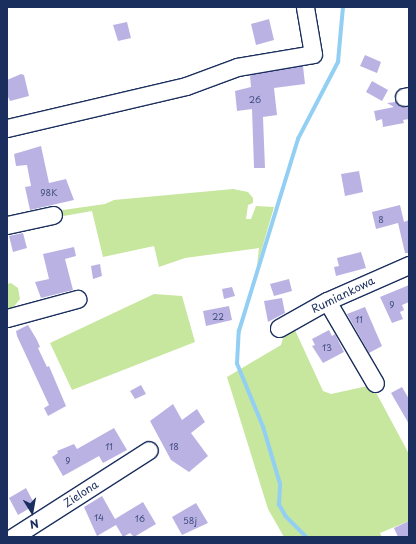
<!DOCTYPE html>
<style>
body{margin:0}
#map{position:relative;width:416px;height:544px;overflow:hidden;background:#fff;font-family:"Playpen Sans",sans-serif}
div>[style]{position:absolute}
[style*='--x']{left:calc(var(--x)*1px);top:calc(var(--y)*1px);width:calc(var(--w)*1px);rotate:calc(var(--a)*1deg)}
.green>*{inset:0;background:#c7e69e}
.stream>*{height:3.5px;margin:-1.75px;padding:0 1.75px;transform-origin:1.75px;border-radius:1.75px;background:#92cff3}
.building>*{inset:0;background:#bbb2e4}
.roads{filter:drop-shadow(1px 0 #1b2f5e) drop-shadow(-1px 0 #1b2f5e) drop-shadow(0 1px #1b2f5e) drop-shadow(0 -1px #1b2f5e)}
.minor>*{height:17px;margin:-8.5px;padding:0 8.5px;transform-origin:8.5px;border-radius:8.5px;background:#fff}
span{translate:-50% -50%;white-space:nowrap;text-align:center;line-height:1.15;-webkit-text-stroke:4px #fff;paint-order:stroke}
.number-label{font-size:9px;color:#435080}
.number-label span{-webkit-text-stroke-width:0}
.street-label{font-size:11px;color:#1b2f5e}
.frame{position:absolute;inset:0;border:8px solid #1b2f5e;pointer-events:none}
.north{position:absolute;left:12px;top:492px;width:40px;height:40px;-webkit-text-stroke:3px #fff;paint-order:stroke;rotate:169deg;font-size:11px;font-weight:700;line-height:16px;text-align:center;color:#1b2f5e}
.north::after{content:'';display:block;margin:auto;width:14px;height:18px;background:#1b2f5e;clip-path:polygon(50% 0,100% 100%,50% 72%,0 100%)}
</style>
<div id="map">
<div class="green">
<div style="clip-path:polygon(233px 189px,248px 192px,253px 198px,253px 203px,248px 205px,246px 219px,251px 219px,256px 206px,274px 207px,257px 266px,259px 248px,185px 258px,159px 267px,154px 246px,103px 257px,92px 211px,52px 218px,56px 211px,105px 204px,114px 200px)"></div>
<div style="clip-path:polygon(11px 283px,18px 288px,20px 299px,7px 315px,7px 284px)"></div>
<div style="clip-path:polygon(154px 294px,182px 296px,195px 342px,72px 390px,50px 343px)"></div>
<div style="clip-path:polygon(295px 330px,323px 391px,331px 394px,372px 385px,409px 454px,409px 521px,380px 533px,382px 537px,284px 537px,268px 509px,227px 377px,281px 345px,284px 335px)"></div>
</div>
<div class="stream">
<div style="--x:306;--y:537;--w:28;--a:-135"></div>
<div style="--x:286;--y:517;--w:14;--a:-120"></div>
<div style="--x:279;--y:505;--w:21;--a:-87"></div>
<div style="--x:280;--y:484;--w:59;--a:-106.6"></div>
<div style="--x:263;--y:427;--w:68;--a:-112.4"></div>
<div style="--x:237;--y:364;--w:33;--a:-87"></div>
<div style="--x:239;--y:331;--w:201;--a:-72.9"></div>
<div style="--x:298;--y:139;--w:87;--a:-62.5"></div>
<div style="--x:338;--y:62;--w:55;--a:-84.8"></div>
</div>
<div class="building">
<div style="clip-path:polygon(269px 19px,274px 40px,256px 45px,251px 24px)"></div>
<div style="clip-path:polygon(127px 22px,131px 38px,118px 41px,113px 25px)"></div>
<div style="clip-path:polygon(365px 55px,381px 62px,377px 73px,360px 66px)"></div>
<div style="clip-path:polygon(303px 66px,305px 84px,274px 88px,277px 115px,263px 117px,265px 168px,254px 168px,252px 109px,237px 111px,235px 91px,251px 87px,250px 75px)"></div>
<div style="clip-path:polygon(21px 74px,24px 75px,29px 96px,10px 101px,7px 95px,7px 80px)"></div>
<div style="clip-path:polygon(372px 81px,388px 90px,382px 101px,366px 92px)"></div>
<div style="clip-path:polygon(396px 102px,401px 107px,409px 106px,409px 119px,403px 120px,404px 123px,383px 127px,382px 119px,376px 121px,374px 111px,394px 107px,387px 103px)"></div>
<div style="clip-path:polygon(41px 146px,49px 183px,66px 179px,74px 200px,30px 210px,25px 187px,31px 186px,27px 165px,16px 166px,14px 154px)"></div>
<div style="clip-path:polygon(359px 171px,363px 192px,345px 196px,341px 174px)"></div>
<div style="clip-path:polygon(400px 205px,404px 222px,409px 220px,409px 253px,405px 253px,398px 223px,376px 229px,372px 212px)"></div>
<div style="clip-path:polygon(23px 233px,27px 248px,13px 252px,9px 236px)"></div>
<div style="clip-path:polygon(74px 247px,76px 256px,65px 259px,73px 290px,41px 298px,35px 282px,49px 279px,43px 254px)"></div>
<div style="clip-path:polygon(361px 252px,366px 268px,336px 276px,334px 267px,339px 266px,337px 258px)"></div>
<div style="clip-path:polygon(100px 264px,102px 276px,93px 279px,91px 266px)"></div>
<div style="clip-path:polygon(289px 279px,292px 291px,274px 296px,270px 284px)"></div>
<div style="clip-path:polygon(409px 285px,409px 302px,402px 305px,404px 310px,400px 312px,403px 319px,392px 323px,380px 297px)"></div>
<div style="clip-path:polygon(232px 287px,235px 296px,224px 299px,222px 289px)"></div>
<div style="clip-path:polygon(282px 298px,285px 313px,268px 322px,264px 301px)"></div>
<div style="clip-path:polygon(229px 306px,232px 320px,206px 326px,203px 311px)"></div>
<div style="clip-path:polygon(365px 307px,382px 346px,369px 353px,347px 314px)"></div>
<div style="clip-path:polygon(28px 325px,37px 340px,40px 347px,38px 348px,47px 367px,49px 366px,66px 406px,48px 416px,44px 408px,49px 405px,17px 336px,16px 331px)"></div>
<div style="clip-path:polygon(329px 330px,332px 336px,335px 334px,344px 352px,323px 363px,312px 346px,315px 345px,312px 339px)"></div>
<div style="clip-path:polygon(141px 385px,146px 394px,135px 399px,130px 391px)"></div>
<div style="clip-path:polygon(402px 387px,409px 399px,409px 424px,391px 393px)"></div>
<div style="clip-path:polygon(173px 404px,182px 420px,197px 409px,205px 422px,191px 433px,208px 456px,189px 472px,171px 460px,150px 421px)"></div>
<div style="clip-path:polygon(114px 428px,127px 450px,103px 463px,99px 456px,63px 476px,52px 457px,58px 453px,57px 451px,74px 444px,77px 449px)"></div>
<div style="clip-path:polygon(26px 488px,35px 505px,18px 515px,9px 498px)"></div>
<div style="clip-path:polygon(102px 496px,115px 519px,143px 502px,156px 524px,134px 537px,130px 533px,123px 537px,116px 525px,97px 536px,84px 507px)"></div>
<div style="clip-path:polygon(196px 503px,208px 523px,182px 535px,172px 517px)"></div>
<div style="clip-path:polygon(409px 521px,409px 537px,398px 537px,394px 528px)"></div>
</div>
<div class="roads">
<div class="minor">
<div style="--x:404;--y:97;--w:5;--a:-11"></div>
<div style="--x:7;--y:128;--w:184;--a:-13.2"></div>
<div style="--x:186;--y:86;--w:54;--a:-20.4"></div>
<div style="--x:237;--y:67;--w:77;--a:-9.7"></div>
<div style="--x:313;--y:54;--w:48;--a:-99.7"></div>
<div style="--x:7;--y:225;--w:47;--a:-12.3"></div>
<div style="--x:327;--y:301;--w:95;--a:59.7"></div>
<div style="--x:7;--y:318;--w:73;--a:-15.2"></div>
<div style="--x:279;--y:328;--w:55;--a:-29.4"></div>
<div style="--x:327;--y:301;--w:90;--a:-23.7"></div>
<div style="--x:13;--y:537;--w:161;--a:-32.6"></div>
</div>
</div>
<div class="number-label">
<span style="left:255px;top:99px">26</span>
<span style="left:49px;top:192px">98K</span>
<span style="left:381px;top:219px">8</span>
<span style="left:392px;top:304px">9</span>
<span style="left:218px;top:316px">22</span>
<span style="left:359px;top:319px">11</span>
<span style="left:327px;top:347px">13</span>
<span style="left:109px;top:446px">11</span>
<span style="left:174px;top:446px">18</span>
<span style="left:68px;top:460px">9</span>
<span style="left:99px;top:517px">14</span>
<span style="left:140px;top:518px">16</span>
<span style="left:190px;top:520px">58j</span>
</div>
<div class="street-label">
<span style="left:343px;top:295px;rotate:-26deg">Rumiankowa</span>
<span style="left:81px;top:494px;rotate:-33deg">Zielona</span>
</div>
<div class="frame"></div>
<div class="north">N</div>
</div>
